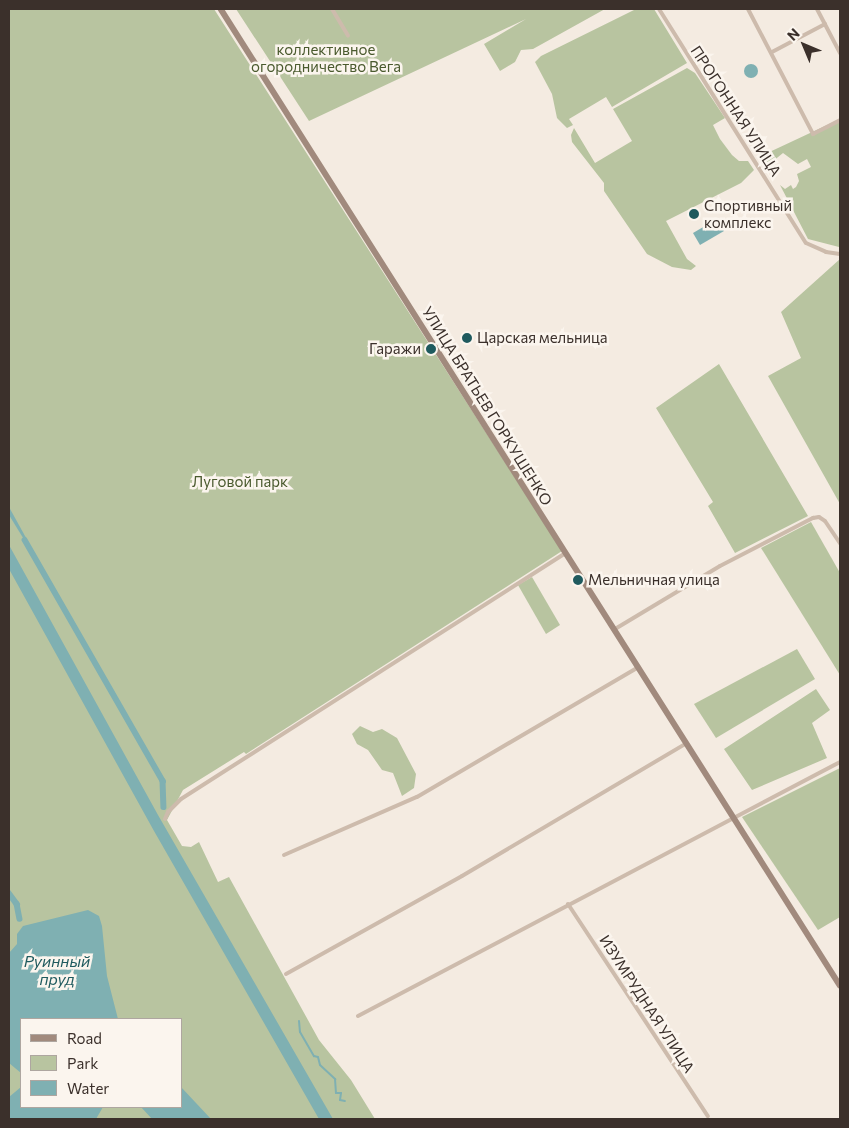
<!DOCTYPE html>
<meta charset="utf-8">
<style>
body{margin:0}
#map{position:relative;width:849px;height:1128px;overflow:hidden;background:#f4ebe1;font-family:Commissioner,sans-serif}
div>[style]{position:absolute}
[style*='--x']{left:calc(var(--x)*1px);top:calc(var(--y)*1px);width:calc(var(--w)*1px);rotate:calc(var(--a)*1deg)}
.green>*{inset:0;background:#b8c4a0}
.water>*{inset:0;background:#7fb0b2}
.round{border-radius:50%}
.stream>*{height:2px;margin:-1px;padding:0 1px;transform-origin:1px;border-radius:1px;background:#7fb0b2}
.canal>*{height:5.5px;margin:-2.75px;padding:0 2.75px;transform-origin:2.75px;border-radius:2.75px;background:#7fb0b2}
.street>*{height:4px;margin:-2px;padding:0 2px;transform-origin:2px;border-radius:2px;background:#cdbbac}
.secondary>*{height:5.5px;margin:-2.75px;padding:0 2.75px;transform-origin:2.75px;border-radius:2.75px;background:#a18a7d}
.dots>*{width:14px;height:14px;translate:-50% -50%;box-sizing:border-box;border:2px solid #fbf5ee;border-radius:50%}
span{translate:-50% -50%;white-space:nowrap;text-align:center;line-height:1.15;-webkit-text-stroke:5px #fbf5ee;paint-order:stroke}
.park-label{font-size:15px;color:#4a5a2e}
.street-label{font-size:15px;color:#3b302b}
.poi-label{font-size:15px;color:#3b302b}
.left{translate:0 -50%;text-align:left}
.right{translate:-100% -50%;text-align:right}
.water-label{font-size:16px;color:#1f5a5e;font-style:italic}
.frame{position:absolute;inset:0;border:10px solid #3b302b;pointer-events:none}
.legend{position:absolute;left:20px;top:1018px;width:162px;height:90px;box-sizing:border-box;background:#fbf5ee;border:1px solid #aea6a0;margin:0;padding:6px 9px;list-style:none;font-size:15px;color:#3b302b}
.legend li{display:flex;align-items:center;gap:10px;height:25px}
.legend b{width:25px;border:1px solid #aea6a0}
.north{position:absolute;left:779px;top:20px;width:50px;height:50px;-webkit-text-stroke:4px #fbf5ee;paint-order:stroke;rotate:315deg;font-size:14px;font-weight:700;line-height:20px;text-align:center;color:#3b302b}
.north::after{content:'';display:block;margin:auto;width:18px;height:22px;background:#3b302b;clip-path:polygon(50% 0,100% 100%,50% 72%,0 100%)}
</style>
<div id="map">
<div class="green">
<div style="clip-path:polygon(evenodd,9px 9px,214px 9px,562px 551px,246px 754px,244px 752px,183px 790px,167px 820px,182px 846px,191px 847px,199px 842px,218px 882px,229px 877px,319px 1040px,351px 1080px,375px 1119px,9px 1119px,9px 9px,21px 1019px,181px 1019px,181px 1107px,21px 1107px,21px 1019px)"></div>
<div style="clip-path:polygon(236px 9px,605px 9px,533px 49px,521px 50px,515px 62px,500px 71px,484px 44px,526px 19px,309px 121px)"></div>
<div style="clip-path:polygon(636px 9px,654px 9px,687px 63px,612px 107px,606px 97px,569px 119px,573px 125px,567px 128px,557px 118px,552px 94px,535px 62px,541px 56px)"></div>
<div style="clip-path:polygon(687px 68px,695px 73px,725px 118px,713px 125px,720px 139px,732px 155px,739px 161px,748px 161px,754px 170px,741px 183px,666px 221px,687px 259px,696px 266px,691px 270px,672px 267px,647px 254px,604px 191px,604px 183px,572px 142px,571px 135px,574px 128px,595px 163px,632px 141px,613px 109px)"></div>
<div style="clip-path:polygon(840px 119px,840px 247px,839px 247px,808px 239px,780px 185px,785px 189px,791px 185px,793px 189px,796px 187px,799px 181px,797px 174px,811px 167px,807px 159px,798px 164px,783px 153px,767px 166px,761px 156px)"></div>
<div style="clip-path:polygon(840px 259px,840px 504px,768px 376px,801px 358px,781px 312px)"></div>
<div style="clip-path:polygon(719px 364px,808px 516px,735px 553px,708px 506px,713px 502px,656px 408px)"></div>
<div style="clip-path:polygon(811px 522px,840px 573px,840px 675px,761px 548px)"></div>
<div style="clip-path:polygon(532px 577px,560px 625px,546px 634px,518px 585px)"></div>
<div style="clip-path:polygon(797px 649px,815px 679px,716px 738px,694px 704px)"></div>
<div style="clip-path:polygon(816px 689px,830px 710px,812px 723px,827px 758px,752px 790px,724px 749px)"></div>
<div style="clip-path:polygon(360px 726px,373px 732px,382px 729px,397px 738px,416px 774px,414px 788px,402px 796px,393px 773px,382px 770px,368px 750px,357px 744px,352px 734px)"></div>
<div style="clip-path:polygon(840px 768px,840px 917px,818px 930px,742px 817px)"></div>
</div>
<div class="water">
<div class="round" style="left:744px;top:64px;width:14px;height:14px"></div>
<div style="clip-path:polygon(717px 219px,724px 231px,700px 245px,693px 233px)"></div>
<div style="clip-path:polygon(9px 507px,30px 545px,28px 546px,9px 515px)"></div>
<div style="clip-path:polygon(9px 545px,158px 815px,333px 1119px,319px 1119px,154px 831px,9px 569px)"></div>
<div style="clip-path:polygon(88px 910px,99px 916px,102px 926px,107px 976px,118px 1019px,21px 1019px,21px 1073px,9px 1063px,9px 953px,17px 944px,17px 934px,23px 926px)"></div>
<div style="clip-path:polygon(21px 1087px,21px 1107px,103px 1107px,96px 1119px,9px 1119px,9px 1097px)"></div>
<div style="clip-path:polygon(181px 1087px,211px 1119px,152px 1119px,141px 1107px,181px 1107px)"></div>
</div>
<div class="stream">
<div style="--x:299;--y:1021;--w:11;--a:85"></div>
<div style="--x:300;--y:1032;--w:28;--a:60"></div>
<div style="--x:314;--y:1056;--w:4;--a:14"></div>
<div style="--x:318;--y:1057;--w:8;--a:76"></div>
<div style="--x:320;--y:1065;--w:21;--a:43"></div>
<div style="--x:335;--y:1079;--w:14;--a:86"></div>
<div style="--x:336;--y:1093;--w:5;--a:0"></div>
<div style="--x:341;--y:1093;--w:7;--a:98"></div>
<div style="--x:340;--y:1100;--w:5;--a:11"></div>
</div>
<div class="canal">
<div style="--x:25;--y:540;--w:278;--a:60.2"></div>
<div style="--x:163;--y:781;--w:26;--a:88"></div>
<div style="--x:9;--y:893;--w:14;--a:54"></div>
<div style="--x:17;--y:904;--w:15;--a:79"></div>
</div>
<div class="street">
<div style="--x:332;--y:9;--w:31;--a:59"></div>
<div style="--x:659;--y:9;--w:276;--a:57.9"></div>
<div style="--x:806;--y:243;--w:22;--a:24"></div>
<div style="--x:826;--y:252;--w:14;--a:8"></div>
<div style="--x:748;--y:9;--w:141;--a:62.5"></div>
<div style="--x:813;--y:134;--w:30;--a:-27"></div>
<div style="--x:817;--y:9;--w:50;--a:62.4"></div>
<div style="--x:772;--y:52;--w:60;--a:-27.8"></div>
<div style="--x:615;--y:629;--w:122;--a:-31"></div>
<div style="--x:720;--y:566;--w:105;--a:-27.3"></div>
<div style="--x:813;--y:518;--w:6;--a:-9"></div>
<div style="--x:819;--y:517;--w:7;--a:34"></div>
<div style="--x:825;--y:521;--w:27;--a:56"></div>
<div style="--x:165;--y:819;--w:8;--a:-67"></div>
<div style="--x:168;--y:812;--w:18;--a:-45"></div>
<div style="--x:181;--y:799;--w:457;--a:-32.6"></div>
<div style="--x:284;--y:855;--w:145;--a:-23.6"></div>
<div style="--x:417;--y:797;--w:257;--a:-30.4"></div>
<div style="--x:568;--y:904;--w:254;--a:56.6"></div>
<div style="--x:286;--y:974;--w:201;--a:-29.1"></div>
<div style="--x:462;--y:876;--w:261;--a:-30.6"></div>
<div style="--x:358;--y:1016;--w:545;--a:-27.79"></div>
</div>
<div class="secondary">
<div style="--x:221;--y:9;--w:1156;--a:57.62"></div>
</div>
<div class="dots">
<div style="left:694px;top:214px;background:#1f5a5e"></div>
<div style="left:467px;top:338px;background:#1f5a5e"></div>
<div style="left:431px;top:349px;background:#1f5a5e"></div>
<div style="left:578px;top:580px;background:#1f5a5e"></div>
</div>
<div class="park-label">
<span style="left:326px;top:58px">коллективное<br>огородничество Вега</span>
<span style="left:240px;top:482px">Луговой парк</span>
</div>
<div class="street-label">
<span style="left:736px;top:111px;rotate:57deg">ПРОГОННАЯ УЛИЦА</span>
<span style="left:487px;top:406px;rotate:58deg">УЛИЦА БРАТЬЕВ ГОРКУШЕНКО</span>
<span style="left:647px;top:1004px;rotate:57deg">ИЗУМРУДНАЯ УЛИЦА</span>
</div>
<div class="poi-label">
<span class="left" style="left:704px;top:214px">Спортивный<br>комплекс</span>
<span class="left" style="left:477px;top:338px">Царская мельница</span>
<span class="right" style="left:421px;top:349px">Гаражи</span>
<span class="left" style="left:588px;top:580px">Мельничная улица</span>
</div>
<div class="water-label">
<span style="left:57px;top:970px">Руинный<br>пруд</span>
</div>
<div class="frame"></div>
<ul class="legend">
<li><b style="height:6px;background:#a18a7d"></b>Road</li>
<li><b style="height:14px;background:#b8c4a0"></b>Park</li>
<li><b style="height:14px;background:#7fb0b2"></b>Water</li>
</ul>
<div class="north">N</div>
</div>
